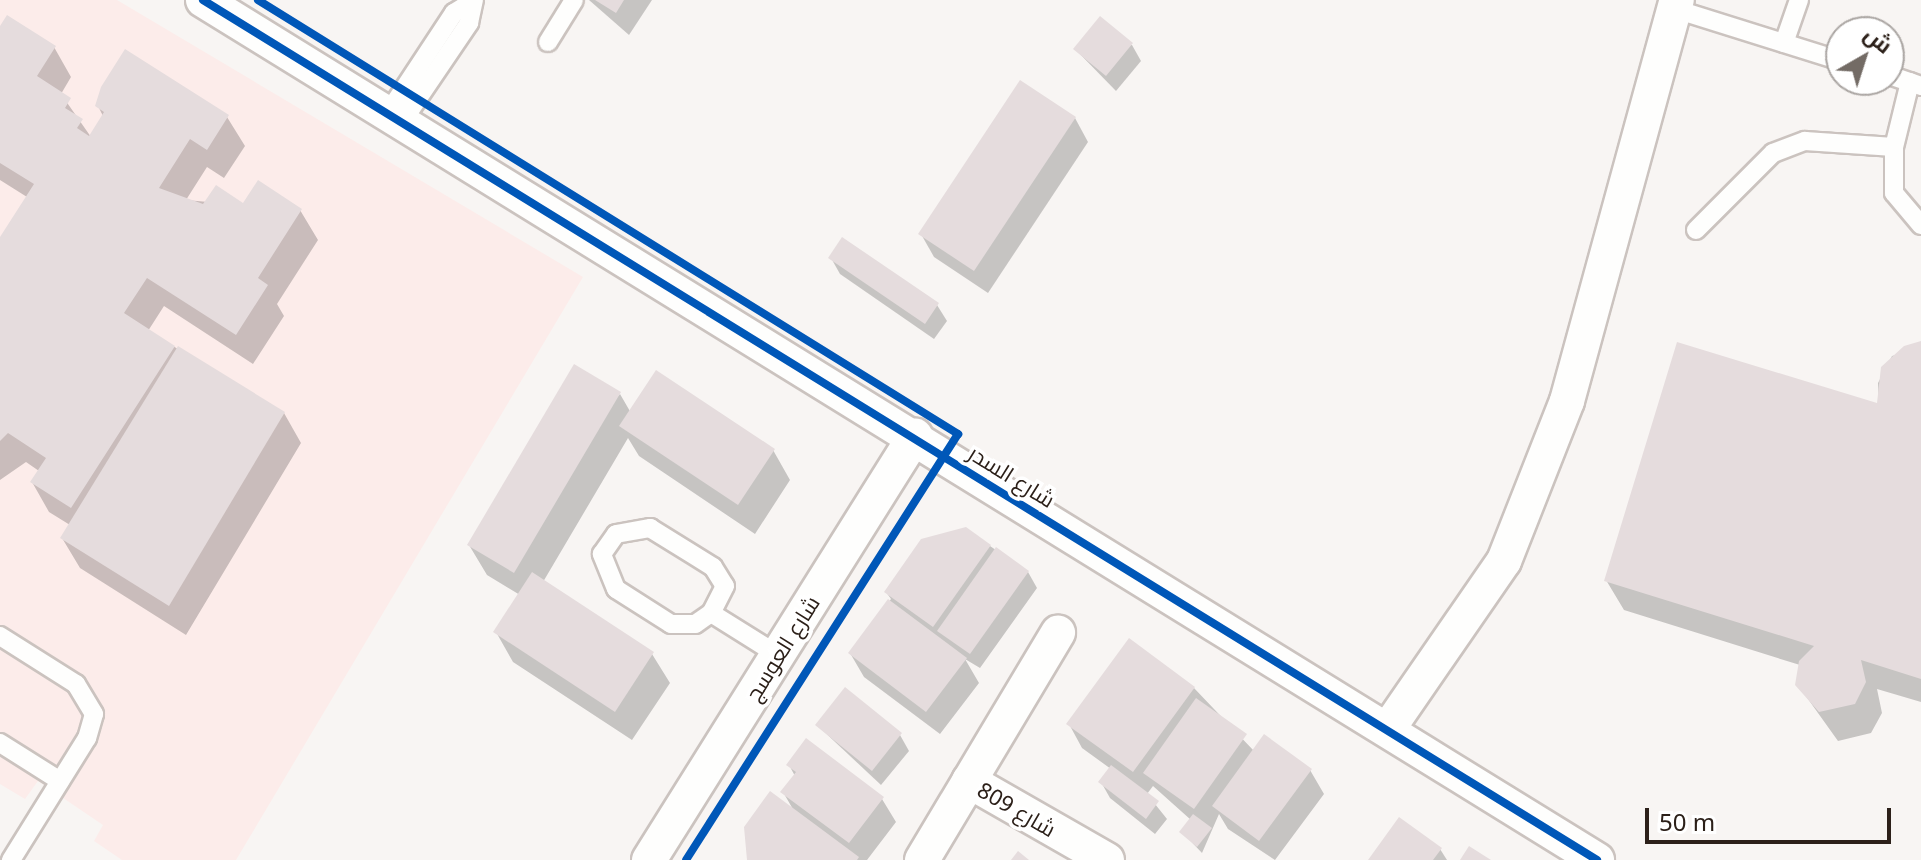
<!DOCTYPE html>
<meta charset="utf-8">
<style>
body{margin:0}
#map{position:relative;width:1921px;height:860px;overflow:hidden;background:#f8f5f3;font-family:"Noto Sans",Cairo,sans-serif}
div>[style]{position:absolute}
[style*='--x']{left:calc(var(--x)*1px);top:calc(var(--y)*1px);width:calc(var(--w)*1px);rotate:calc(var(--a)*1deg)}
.education>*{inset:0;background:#fcecea}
.shadow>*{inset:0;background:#0003}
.building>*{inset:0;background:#e5dcdd}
.roads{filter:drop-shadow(2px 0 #cbc3bf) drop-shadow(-2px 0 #cbc3bf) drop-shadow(0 2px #cbc3bf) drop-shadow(0 -2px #cbc3bf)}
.service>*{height:18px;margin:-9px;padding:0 9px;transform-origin:9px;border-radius:9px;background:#fefefd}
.minor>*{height:34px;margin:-17px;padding:0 17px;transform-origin:17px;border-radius:17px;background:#fefefd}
.cycleway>*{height:8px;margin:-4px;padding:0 4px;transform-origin:4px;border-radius:4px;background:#0057b8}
span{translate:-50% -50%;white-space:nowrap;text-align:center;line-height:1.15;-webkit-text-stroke:7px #fff;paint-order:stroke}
.street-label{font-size:22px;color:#2c2019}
.north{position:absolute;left:1825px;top:16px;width:80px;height:80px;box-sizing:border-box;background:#fff;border:2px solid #aba6a3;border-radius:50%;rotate:39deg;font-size:22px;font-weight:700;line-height:32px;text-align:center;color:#2c2019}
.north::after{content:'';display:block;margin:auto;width:28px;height:36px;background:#736b65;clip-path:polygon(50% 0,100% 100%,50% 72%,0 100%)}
.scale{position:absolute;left:1645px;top:808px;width:246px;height:36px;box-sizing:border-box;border:4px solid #2c2019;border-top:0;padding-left:10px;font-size:24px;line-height:28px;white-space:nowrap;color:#2c2019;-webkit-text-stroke:6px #fff;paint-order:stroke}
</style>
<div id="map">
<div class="education">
<div style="clip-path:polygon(0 0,117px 0,583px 277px,236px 860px,122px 860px,94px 841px,103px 825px,38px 781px,25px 799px,0 784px)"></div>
</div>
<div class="shadow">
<div style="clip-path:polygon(589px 0,652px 0,629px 35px)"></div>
<div style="clip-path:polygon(0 29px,54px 47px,71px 77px,61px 94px,91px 137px,103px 116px,98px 106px,227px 117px,245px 146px,224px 178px,207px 167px,186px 200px,300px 210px,318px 240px,277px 304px,284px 316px,253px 364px,164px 306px,148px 331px,284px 413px,301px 443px,186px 635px,80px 568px,62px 538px,70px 525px,49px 512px,32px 482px,39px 471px,26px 462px,0 480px,0 241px,27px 197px,0 180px)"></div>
<div style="clip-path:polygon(1132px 45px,1141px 61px,1116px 91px,1075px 49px)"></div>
<div style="clip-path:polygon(1075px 118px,1088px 142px,988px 293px,934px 257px,921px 234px)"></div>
<div style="clip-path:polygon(831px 258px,937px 305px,947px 321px,934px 339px,840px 274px)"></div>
<div style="clip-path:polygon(1921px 348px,1921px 702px,1877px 689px,1882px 713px,1871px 733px,1838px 741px,1798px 685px,1800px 665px,1624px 610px,1606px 580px,1879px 406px,1878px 383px,1892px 356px)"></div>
<div style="clip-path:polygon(620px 394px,631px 413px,773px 450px,790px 480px,755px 534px,639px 456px,628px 438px,543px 582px,652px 654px,670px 683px,632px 740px,513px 662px,496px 632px,520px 595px,487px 575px,469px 545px)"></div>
<div style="clip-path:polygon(990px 546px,1028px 572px,1037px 588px,980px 668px,965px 659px,979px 683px,940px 734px,864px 677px,850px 653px,891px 599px,886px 592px)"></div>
<div style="clip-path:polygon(1194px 688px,1254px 751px,1310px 770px,1324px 794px,1275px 860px,1228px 829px,1219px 814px,1202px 853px,1182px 832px,1191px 820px,1153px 786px,1147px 794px,1167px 819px,1155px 834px,1110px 798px,1101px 782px,1111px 769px,1082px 748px,1069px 724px)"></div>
<div style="clip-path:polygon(817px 725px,900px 735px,909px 751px,881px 785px)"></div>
<div style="clip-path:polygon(789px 765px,882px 799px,896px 822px,867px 860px,748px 860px,794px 811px,783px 792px,795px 776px)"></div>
<div style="clip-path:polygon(1440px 849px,1447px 860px,1370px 860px)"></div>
</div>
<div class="building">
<div style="clip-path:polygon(595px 0,624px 0,616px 13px)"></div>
<div style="clip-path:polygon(7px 15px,56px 46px,37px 76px,71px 98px,65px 108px,83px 119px,77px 128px,89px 136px,104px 112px,95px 106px,101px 87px,125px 49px,229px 115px,207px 150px,190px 139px,159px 188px,203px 204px,216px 185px,243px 203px,258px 180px,302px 209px,258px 278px,268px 285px,236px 335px,147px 278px,124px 313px,175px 346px,71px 508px,30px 482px,46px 458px,8px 433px,0 441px,0 237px,34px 184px,0 163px,0 26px)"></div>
<div style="clip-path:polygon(1100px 16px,1133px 43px,1106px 76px,1073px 49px)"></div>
<div style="clip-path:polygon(1020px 80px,1076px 117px,974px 271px,918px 234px)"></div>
<div style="clip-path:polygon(842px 237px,939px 303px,925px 324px,828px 258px)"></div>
<div style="clip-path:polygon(1921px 341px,1921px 679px,1861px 660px,1866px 682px,1855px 704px,1819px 712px,1795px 685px,1799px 661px,1814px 646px,1604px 581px,1677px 342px,1877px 403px,1881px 367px,1904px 346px)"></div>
<div style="clip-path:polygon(178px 346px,285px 412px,169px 606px,60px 538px)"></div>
<div style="clip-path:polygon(574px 364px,621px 392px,514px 573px,467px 545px)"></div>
<div style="clip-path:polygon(656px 370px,775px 449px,738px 505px,619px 426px)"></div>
<div style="clip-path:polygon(966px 527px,991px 545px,933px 627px,884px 592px,921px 539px)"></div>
<div style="clip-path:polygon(996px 547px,1029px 571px,970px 654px,937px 631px)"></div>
<div style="clip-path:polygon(532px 572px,654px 652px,615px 712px,493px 632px)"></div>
<div style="clip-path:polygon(888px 599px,967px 658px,926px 712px,848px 653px)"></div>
<div style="clip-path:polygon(1129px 638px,1195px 687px,1133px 772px,1066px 724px)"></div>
<div style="clip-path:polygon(845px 687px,902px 733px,872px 771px,815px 725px)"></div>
<div style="clip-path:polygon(1196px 698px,1247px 734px,1194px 809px,1143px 773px)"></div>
<div style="clip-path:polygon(1264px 734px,1312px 769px,1259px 841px,1212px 806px)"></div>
<div style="clip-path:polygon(806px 738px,884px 797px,849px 843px,780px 792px,796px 772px,786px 765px)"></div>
<div style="clip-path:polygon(1111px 765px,1159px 801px,1146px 819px,1098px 782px)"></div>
<div style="clip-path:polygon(770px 791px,859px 857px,857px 860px,747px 860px,744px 827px)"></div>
<div style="clip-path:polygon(1193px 814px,1212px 828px,1197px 847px,1179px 832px)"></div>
<div style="clip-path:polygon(1399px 817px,1442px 848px,1433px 860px,1368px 860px)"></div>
<div style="clip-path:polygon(1469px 846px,1491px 860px,1460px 860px)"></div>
<div style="clip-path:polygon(1018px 851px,1029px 860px,1011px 860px)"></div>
</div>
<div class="roads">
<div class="service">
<div style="--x:1675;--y:9;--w:174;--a:17.4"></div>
<div style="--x:548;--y:42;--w:49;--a:-58.2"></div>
<div style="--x:1784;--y:43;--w:46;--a:-70.8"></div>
<div style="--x:1889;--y:75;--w:34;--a:19"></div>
<div style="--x:1910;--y:82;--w:67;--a:103.8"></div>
<div style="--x:1894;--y:147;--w:46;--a:90"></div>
<div style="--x:1894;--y:193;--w:42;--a:49.8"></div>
<div style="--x:388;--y:113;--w:120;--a:-56.6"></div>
<div style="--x:454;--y:13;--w:22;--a:-32"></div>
<div style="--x:402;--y:122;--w:120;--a:-55.9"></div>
<div style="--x:469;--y:23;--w:24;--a:-78"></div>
<div style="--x:1696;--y:230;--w:109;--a:-45"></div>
<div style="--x:1773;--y:153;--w:34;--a:-21"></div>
<div style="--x:1805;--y:141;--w:89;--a:3.9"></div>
<div style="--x:711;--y:613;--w:19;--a:145"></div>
<div style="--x:695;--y:624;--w:24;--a:180"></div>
<div style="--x:671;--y:624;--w:65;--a:-147.5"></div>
<div style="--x:616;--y:589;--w:38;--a:-112"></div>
<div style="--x:602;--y:554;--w:24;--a:-55"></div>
<div style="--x:616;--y:534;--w:35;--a:-10"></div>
<div style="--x:650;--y:528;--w:74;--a:31.8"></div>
<div style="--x:713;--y:567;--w:22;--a:58"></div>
<div style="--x:725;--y:586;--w:30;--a:117"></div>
<div style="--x:711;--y:613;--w:79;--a:32.1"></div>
<div style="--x:0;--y:636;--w:90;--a:32.3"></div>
<div style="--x:76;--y:684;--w:35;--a:59"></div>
<div style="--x:94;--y:714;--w:25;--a:106"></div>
<div style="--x:87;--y:738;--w:144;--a:121.9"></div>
<div style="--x:0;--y:743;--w:71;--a:32.3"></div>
</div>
<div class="minor">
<div style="--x:203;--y:0;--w:1638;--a:31.67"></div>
<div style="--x:1388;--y:729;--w:204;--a:-55.4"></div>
<div style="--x:1504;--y:561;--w:172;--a:-68.5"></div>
<div style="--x:1567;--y:401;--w:416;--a:-74.7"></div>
<div style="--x:969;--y:781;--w:159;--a:29.8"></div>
<div style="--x:649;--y:860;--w:501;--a:-57.9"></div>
<div style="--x:922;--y:860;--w:265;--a:-59.1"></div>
</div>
</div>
<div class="cycleway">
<div style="--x:203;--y:0;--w:1638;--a:31.67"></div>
<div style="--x:258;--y:0;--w:824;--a:31.8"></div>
<div style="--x:958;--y:434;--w:505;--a:122.56"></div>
</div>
<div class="street-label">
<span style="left:1012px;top:476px;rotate:32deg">شارع السدر</span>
<span style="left:782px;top:648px;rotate:-58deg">شارع العوسج</span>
<span style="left:1017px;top:809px;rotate:30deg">شارع 809</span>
</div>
<div class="north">ش</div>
<div class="scale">50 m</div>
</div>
